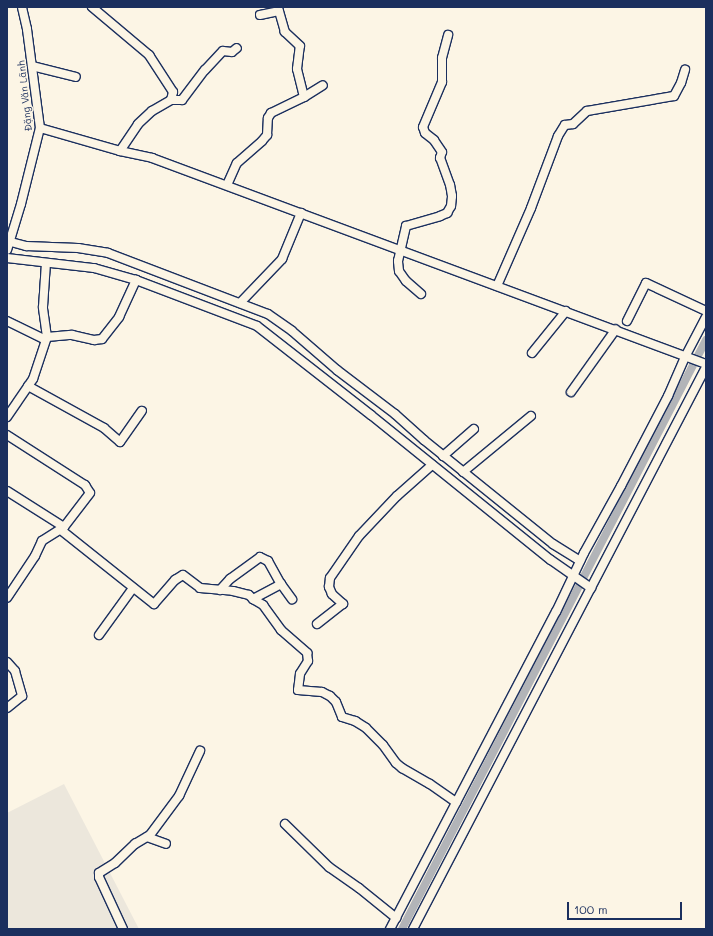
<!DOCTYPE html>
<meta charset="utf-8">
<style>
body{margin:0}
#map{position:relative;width:713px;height:936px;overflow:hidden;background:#fcf5e5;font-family:Mali,sans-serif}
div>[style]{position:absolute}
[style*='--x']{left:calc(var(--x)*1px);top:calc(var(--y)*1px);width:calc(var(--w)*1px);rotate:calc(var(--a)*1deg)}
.built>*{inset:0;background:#ece7dc}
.canal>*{height:8px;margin:-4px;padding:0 4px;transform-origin:4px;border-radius:4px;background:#b2b4b8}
.roads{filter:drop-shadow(1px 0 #1b2f5e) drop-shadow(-1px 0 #1b2f5e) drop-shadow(0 1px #1b2f5e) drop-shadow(0 -1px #1b2f5e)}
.minor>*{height:8px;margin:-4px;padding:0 4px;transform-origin:4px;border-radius:4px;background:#fcf5e5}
span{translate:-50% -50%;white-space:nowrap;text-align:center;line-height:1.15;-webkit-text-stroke:3px #fcf5e5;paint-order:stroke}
.street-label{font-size:10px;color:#1b2f5e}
.frame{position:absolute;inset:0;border:8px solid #1b2f5e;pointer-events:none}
.scale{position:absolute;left:567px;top:902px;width:115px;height:18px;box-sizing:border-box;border:2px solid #1b2f5e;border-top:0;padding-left:5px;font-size:12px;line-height:14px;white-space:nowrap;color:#1b2f5e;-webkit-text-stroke:3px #fcf5e5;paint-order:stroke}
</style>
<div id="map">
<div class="built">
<div style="clip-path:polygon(64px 784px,139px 929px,7px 929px,7px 813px)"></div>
</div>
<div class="canal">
<div style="--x:402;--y:929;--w:663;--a:-62.7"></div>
</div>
<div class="roads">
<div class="minor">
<div style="--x:92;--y:7;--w:75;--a:40.1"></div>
<div style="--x:149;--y:55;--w:44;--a:57"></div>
<div style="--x:173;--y:92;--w:8;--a:104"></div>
<div style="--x:260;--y:15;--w:19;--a:-12"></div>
<div style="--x:32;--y:66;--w:45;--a:14"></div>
<div style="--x:304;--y:97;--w:22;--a:-32"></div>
<div style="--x:40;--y:128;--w:83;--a:16"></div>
<div style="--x:120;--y:151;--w:33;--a:12"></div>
<div style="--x:152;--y:158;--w:591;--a:20.4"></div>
<div style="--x:120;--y:151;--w:32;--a:-56"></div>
<div style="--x:138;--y:124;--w:19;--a:-43"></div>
<div style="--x:152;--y:111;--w:22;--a:-30"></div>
<div style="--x:171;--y:100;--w:11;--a:0"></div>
<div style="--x:182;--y:100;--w:38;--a:-53"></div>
<div style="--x:205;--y:70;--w:26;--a:-47"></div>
<div style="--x:223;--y:51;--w:9;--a:6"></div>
<div style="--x:232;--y:52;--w:6;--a:-39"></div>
<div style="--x:227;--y:185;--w:24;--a:-66"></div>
<div style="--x:237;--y:163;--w:33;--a:-41"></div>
<div style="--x:262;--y:141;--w:8;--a:-50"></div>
<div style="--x:267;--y:135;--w:17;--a:-87"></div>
<div style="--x:268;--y:118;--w:6;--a:-59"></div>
<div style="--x:271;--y:113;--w:37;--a:-26"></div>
<div style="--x:304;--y:97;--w:29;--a:-104"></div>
<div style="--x:297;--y:69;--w:23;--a:-83"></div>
<div style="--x:300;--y:46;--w:21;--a:-137"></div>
<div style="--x:285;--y:32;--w:26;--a:-106"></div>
<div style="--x:11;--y:242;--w:16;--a:15"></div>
<div style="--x:26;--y:246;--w:52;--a:2.2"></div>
<div style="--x:78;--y:248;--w:30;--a:9"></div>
<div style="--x:108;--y:253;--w:171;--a:20.9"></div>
<div style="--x:268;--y:314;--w:29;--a:35"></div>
<div style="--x:292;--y:331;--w:60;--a:40.9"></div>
<div style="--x:337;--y:370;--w:73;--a:37.2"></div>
<div style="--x:395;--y:414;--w:39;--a:42"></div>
<div style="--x:424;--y:440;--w:166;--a:38.9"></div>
<div style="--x:553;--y:544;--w:32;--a:32"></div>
<div style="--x:7;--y:250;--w:48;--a:-73.1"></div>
<div style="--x:21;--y:204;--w:78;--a:-76"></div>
<div style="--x:40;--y:128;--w:100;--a:-97.5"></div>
<div style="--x:27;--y:29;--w:23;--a:-103"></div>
<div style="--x:7;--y:258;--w:88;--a:6.6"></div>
<div style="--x:94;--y:268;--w:44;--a:15.9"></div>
<div style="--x:136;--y:280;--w:129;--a:20.8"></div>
<div style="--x:257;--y:326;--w:145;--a:38"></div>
<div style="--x:371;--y:415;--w:231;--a:38.9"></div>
<div style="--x:551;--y:560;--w:49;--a:35"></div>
<div style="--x:497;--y:286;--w:85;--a:-66.4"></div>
<div style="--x:531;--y:208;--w:77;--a:-69.4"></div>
<div style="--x:558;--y:136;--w:13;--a:-58"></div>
<div style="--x:565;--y:125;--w:8;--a:-7"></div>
<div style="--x:573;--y:124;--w:19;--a:-43"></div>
<div style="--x:587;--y:111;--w:88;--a:-9.8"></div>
<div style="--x:674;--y:96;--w:15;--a:-62"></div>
<div style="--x:681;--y:83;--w:14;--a:-73"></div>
<div style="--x:421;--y:294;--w:20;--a:-139"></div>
<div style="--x:406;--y:281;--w:12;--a:-125"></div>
<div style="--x:399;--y:271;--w:10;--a:-96"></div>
<div style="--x:398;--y:261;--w:36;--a:-77"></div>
<div style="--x:406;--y:226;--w:35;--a:-16"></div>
<div style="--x:440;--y:216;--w:8;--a:-23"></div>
<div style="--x:447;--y:213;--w:8;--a:-60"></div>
<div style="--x:451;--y:206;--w:10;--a:-84"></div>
<div style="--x:452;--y:196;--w:11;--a:-100"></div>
<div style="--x:450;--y:185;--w:29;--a:-110"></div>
<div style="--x:440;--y:158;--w:6;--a:-72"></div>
<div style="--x:442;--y:152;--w:14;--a:-124"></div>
<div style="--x:434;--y:140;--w:11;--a:-142"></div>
<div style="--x:425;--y:133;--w:6;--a:-108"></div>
<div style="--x:423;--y:127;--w:49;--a:-67.1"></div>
<div style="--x:442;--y:82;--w:24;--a:-90"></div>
<div style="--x:442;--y:58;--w:24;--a:-75"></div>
<div style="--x:240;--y:303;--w:61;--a:-46.3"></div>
<div style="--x:282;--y:259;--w:50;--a:-67.6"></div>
<div style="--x:7;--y:321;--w:43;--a:26"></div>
<div style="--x:627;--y:321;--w:42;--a:-63.4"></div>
<div style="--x:646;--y:283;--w:66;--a:25"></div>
<div style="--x:47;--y:337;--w:25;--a:-5"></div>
<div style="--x:72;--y:335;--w:23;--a:13"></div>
<div style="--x:94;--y:340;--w:8;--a:-7"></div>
<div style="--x:102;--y:339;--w:28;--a:-52"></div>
<div style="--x:119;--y:317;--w:41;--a:-65.3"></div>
<div style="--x:532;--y:353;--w:54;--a:-51"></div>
<div style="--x:28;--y:386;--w:87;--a:28.9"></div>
<div style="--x:104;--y:428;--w:21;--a:41"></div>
<div style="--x:120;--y:442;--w:38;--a:-55"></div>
<div style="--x:571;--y:392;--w:77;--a:-54.5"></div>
<div style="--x:7;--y:417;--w:46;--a:-55.6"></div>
<div style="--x:33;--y:379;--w:44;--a:-71.6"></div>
<div style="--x:47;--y:337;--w:30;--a:-98"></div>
<div style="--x:43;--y:307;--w:44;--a:-86.1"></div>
<div style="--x:7;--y:435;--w:93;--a:32.7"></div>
<div style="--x:85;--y:485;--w:9;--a:58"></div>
<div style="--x:90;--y:493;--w:43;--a:127.4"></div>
<div style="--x:64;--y:527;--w:26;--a:148"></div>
<div style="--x:42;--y:541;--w:17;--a:115"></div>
<div style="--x:35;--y:556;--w:50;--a:123.7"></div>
<div style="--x:443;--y:456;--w:41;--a:-41.1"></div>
<div style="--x:463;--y:472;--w:88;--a:-39.5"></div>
<div style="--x:7;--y:491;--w:67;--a:32.3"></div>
<div style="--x:61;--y:530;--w:119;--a:38.5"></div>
<div style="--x:154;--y:604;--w:32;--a:-49"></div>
<div style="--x:175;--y:580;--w:9;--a:-32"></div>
<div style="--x:183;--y:575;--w:21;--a:37"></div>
<div style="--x:200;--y:588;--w:33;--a:5"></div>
<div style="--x:233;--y:591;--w:16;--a:14"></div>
<div style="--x:249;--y:595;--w:6;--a:45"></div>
<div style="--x:253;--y:599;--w:32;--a:-28"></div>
<div style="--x:220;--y:590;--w:15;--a:-48"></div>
<div style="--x:230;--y:579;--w:37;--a:-36"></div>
<div style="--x:260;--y:557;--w:9;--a:27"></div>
<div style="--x:268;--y:561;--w:26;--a:61"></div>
<div style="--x:281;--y:584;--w:19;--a:54"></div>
<div style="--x:253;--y:599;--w:12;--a:31"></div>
<div style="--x:263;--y:605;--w:31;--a:54"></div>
<div style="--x:281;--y:630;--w:35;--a:41"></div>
<div style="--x:307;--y:653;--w:8;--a:83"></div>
<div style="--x:308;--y:661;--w:15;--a:122"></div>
<div style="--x:300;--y:674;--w:16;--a:97"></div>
<div style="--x:298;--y:690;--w:24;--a:5"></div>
<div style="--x:322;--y:692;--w:9;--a:27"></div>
<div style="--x:330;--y:696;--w:8;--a:45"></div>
<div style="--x:336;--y:702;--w:16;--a:68"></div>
<div style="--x:342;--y:717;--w:14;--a:17"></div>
<div style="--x:355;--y:721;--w:13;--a:32"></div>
<div style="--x:366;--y:728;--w:24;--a:45"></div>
<div style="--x:383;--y:745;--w:22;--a:54"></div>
<div style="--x:396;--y:763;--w:8;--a:40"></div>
<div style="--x:402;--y:768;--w:32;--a:30"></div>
<div style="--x:430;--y:784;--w:32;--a:35"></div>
<div style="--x:317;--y:624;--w:33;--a:-38"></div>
<div style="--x:343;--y:604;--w:15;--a:-138"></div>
<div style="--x:332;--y:594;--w:8;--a:-113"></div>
<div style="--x:329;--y:587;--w:9;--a:-84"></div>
<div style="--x:330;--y:578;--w:51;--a:-55.4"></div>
<div style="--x:359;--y:536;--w:55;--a:-46.5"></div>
<div style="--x:397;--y:496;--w:47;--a:-41.5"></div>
<div style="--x:99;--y:635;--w:58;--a:-54.1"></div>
<div style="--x:7;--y:662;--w:12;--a:48"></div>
<div style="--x:15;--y:671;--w:26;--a:74"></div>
<div style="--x:22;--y:696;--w:19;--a:141"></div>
<div style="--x:285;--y:824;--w:62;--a:44.3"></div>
<div style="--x:329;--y:867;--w:37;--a:35"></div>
<div style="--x:359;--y:888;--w:48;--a:39"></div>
<div style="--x:147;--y:837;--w:20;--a:20"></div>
<div style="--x:123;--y:929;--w:57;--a:-114.8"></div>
<div style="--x:99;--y:877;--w:4;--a:-90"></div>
<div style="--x:99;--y:873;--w:19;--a:-32"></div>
<div style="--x:115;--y:863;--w:28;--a:-44"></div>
<div style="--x:135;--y:844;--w:17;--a:-31"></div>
<div style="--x:150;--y:835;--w:49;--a:-53.4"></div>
<div style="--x:179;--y:796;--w:50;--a:-65"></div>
<div style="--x:390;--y:929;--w:358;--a:-62.4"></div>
<div style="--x:556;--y:612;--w:65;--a:-64.6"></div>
<div style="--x:584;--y:553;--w:77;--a:-61.1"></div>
<div style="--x:621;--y:486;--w:102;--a:-62.4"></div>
<div style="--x:668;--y:396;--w:43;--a:-66.4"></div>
<div style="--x:685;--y:357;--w:45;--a:-62.3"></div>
<div style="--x:413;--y:929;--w:634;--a:-62.46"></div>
</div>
</div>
<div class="street-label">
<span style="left:25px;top:96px;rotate:-96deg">Đặng Văn Lãnh</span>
</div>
<div class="frame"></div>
<div class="scale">100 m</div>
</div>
